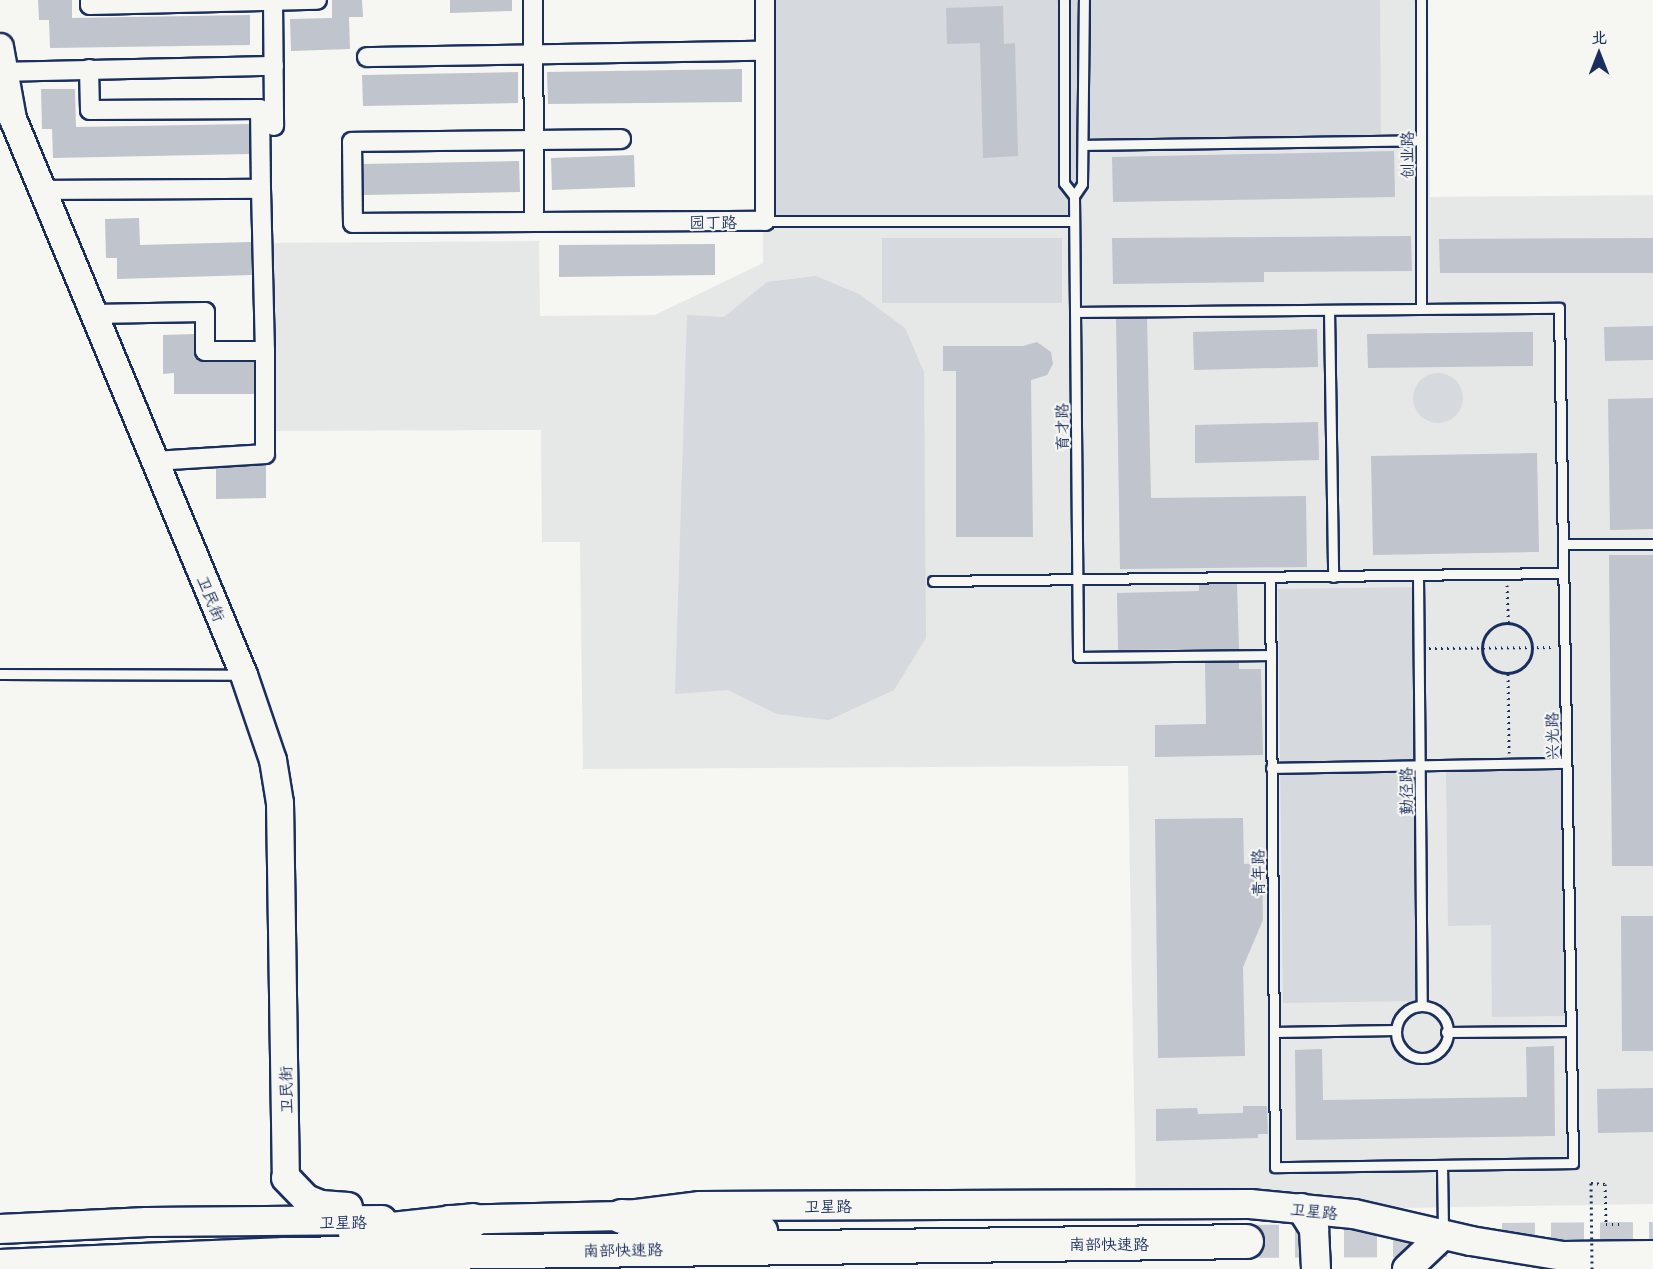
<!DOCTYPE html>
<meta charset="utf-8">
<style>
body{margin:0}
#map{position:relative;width:1653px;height:1269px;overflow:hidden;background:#f6f6f2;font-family:"Playpen Sans","LXGW WenKai TC",sans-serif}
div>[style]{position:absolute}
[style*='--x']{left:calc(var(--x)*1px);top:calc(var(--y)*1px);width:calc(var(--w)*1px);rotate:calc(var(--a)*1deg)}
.built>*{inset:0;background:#e6e7e7}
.green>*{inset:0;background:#d6d9dd}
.round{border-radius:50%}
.building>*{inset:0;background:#c0c4cd}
.highway-tunnel>*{height:33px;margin-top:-16.5px;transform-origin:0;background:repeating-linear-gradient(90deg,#caced4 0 33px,transparent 0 49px)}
.path>*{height:3px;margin-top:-1.5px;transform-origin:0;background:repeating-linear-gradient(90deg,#1b2f5e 0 1.5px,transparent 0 6px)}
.path>.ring{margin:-1.5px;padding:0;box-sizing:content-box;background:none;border:3px solid #1b2f5e;border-radius:50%}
.roads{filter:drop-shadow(2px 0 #1b2f5e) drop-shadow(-2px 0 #1b2f5e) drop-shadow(0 2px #1b2f5e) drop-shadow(0 -2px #1b2f5e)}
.lane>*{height:9px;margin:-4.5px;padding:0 4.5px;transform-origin:4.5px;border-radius:4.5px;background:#f6f6f2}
.lane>.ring{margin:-4.5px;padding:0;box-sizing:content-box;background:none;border:9px solid #f6f6f2;border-radius:50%}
.street>*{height:18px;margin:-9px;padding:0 9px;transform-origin:9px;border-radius:9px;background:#f6f6f2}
.secondary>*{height:26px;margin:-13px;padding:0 13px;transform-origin:13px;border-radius:13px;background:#f6f6f2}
.primary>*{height:28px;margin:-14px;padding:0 14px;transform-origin:14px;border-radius:14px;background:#f6f6f2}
.highway>*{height:33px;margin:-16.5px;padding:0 16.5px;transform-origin:16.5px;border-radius:16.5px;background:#f6f6f2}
.path-bridge>*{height:3px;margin-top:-1.5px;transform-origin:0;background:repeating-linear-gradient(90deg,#1b2f5e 0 1.5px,transparent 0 6px)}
span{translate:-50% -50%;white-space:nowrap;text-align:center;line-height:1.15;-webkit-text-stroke:4.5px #f6f6f2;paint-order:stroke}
.street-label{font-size:16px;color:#1b2f5e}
.north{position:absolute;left:1569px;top:24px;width:60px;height:60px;-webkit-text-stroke:4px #f6f6f2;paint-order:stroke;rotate:0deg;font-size:16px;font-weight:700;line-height:24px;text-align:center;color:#1b2f5e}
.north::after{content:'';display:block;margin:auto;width:21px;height:27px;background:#1b2f5e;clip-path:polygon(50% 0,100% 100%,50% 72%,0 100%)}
</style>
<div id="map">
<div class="built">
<div style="clip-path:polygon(761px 0,1428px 0,1430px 197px,1653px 195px,1653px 1204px,1272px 1210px,1136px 1204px,1128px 766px,583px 769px,580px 542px,542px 542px,541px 430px,270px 431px,269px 243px,539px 241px,540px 316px,655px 315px,763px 263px)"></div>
</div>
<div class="green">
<div style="clip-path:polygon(765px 0,1380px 0,1381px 141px,1083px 145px,1082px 184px,1074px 196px,1074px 221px,765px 221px)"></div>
<div style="clip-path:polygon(882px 238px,1062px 238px,1062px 303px,882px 303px)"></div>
<div style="clip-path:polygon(816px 276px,859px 294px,905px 328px,924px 372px,926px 638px,894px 690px,829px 720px,777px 714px,728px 690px,675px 694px,687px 315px,724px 317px,767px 282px)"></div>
<div class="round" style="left:1413px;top:373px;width:50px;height:50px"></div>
<div style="clip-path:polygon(1413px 587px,1418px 1001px,1283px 1003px,1278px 589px)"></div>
<div style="clip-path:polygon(1562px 770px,1565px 1016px,1492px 1017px,1491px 925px,1448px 926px,1446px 771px)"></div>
</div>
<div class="building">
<div style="clip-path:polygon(38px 0,72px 0,72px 18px,250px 15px,250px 45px,50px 48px,49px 20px,39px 20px)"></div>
<div style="clip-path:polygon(332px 0,362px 0,363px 17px,349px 17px,350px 49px,291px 51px,290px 19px,332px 18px)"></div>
<div style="clip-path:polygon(450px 0,512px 0,512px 11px,450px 13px)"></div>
<div style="clip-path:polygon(1003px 6px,1004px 44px,1015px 43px,1018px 156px,983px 158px,980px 43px,947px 44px,946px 8px)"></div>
<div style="clip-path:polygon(742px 69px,742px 102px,548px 104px,547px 72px)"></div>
<div style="clip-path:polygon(518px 72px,518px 103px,363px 106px,362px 75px)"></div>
<div style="clip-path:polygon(41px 89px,75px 89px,76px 127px,249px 124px,249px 154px,53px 158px,52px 129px,42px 129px)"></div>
<div style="clip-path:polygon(1394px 151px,1395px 197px,1113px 202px,1112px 157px)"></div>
<div style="clip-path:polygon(634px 155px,635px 187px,552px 190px,551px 158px)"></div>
<div style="clip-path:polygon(519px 161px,520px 192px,364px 195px,364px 164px)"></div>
<div style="clip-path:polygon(139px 218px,140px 245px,251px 242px,252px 275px,117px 279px,117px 258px,106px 258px,105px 219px)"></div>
<div style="clip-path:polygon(1411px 236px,1412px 271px,1264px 272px,1264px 282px,1113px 284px,1112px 238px)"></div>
<div style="clip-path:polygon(1653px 238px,1653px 273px,1440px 273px,1439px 239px)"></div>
<div style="clip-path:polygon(715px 244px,715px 275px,559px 277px,559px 245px)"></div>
<div style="clip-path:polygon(1147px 318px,1151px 498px,1306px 496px,1307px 567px,1120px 569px,1116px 319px)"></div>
<div style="clip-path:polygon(1653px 326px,1653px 360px,1605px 361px,1604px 327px)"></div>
<div style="clip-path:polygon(1317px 329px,1318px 367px,1194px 370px,1193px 332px)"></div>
<div style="clip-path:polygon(1533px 332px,1533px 366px,1368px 368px,1367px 334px)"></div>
<div style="clip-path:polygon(194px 334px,198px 361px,254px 362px,254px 394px,174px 394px,174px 373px,163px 374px,163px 335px)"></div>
<div style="clip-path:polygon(1037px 342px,1051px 352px,1053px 364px,1047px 375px,1031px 380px,1033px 537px,956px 537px,956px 371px,943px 371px,943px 346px,1023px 346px)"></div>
<div style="clip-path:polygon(1653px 398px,1653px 529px,1610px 530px,1608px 399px)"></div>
<div style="clip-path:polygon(1318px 422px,1319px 460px,1195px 463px,1195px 425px)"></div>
<div style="clip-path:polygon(1537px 453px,1539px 552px,1373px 555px,1371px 456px)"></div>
<div style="clip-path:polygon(266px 465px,266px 498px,216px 499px,216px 468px)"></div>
<div style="clip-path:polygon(1609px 555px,1653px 555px,1653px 866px,1612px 866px)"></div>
<div style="clip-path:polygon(1199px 584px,1237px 584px,1239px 649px,1118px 650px,1117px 593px,1199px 591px)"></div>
<div style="clip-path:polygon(1205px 662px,1239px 662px,1239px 669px,1261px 669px,1263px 755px,1155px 757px,1155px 725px,1206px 724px)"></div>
<div style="clip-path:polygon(1243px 818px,1244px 864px,1262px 863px,1263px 920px,1243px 967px,1245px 1056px,1158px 1058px,1155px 819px)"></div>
<div style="clip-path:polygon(1621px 916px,1653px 916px,1653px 1051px,1622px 1051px)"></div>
<div style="clip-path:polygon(1554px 1046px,1555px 1136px,1296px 1140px,1295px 1050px,1322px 1049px,1323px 1100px,1527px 1097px,1526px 1047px)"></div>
<div style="clip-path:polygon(1653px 1088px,1653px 1132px,1598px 1133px,1597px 1089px)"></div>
<div style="clip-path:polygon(1243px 1106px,1267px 1106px,1268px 1134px,1258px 1134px,1258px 1138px,1156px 1141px,1156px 1109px,1197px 1108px,1198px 1114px,1243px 1113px)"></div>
</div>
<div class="highway-tunnel">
<div style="--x:1502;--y:1239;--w:151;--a:-0.4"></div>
<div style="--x:1246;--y:1241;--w:201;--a:-0.3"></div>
</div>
<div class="path">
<div style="--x:1507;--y:585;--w:38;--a:88"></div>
<div class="ring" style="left:1482px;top:623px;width:47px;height:47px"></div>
<div style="--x:1429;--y:648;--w:125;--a:-0.5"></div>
<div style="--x:1508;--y:674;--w:79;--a:89.3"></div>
<div style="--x:1591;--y:1183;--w:14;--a:4"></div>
<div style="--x:1605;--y:1184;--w:40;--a:88.6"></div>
<div style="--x:1606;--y:1224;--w:15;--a:0"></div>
</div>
<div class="roads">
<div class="lane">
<div style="--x:1064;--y:0;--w:183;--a:90"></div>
<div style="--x:1064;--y:183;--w:16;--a:52"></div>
<div style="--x:1074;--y:196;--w:14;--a:-56"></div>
<div style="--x:1082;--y:184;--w:184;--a:-89.4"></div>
<div style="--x:1421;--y:0;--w:309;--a:90"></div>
<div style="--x:1083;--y:145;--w:338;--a:-0.8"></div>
<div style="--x:1074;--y:196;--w:461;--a:89.5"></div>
<div style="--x:1078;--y:657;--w:192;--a:-0.6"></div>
<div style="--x:765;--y:221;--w:309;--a:0"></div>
<div style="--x:1329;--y:310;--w:267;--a:89.1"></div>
<div style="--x:1075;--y:312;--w:484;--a:-0.5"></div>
<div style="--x:1559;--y:308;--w:855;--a:89.06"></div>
<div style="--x:1573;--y:1163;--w:298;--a:179.2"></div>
<div style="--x:1275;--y:1167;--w:589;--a:-90.49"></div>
<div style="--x:1563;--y:544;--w:90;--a:0"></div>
<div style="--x:1418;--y:576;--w:430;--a:89.5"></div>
<div style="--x:933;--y:581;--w:630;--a:-0.73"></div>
<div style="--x:0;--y:674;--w:241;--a:0.2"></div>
<div style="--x:1271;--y:768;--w:295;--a:-1"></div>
<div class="ring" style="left:1396px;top:1006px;width:43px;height:43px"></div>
<div style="--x:1274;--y:1032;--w:122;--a:-0.9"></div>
<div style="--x:1446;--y:1032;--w:125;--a:-0.5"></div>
<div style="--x:1442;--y:1165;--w:67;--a:89.1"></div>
</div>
<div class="street">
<div style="--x:90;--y:0;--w:5;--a:90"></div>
<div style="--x:90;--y:5;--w:227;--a:-1.3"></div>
<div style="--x:273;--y:0;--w:126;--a:89.5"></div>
<div style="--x:533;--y:0;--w:222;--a:89.7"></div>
<div style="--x:367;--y:57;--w:398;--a:-0.9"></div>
<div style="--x:2;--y:72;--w:272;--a:-1.3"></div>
<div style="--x:621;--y:139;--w:269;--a:179.4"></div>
<div style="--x:352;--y:142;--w:81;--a:89.3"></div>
<div style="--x:353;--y:223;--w:412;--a:-0.3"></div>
<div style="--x:765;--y:221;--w:221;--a:-90"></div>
<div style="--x:261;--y:189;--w:162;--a:88.6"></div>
<div style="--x:42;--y:190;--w:219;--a:-0.3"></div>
<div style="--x:261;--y:189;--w:80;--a:-90.7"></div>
<div style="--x:260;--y:109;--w:170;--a:179.7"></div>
<div style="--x:90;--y:110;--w:41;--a:-91.4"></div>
<div style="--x:93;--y:314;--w:112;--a:-1"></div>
<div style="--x:205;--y:312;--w:39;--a:90"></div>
<div style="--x:205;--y:351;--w:60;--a:0"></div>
<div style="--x:265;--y:351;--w:103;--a:90"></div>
<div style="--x:265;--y:454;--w:110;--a:176.4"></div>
</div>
<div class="secondary">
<div style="--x:0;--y:47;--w:73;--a:79.8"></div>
<div style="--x:13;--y:119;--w:602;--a:67.44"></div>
<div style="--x:244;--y:675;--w:90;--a:71.2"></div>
<div style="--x:273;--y:760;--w:44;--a:80.8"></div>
<div style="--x:280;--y:803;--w:375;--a:89.1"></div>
</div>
<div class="primary">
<div style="--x:286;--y:1178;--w:29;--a:46"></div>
<div style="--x:306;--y:1199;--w:16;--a:22"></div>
<div style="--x:321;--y:1205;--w:27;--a:4"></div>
<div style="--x:1301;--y:1208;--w:25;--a:58"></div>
<div style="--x:1314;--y:1229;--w:40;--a:87.1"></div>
<div style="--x:449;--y:1220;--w:172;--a:-1.3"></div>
<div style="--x:621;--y:1216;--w:80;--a:-7.2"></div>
<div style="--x:700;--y:1206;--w:550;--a:-0.21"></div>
<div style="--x:1250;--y:1204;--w:104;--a:5.5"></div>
<div style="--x:1354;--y:1214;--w:120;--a:13"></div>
<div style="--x:1471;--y:1241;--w:93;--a:9.3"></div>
<div style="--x:1563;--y:1256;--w:90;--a:-0.6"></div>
<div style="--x:0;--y:1229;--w:147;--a:-2.7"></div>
<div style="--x:147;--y:1222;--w:235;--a:-0.5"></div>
<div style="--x:1407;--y:1269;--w:50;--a:-43.4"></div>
</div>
<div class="highway">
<div style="--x:621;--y:1216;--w:77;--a:3.7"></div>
<div style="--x:698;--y:1221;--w:63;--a:9.2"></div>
<div style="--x:355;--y:1233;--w:118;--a:-6.3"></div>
<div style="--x:0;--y:1266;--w:284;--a:-2.4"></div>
<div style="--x:284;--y:1254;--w:962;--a:-0.77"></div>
</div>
</div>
<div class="path-bridge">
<div style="--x:1591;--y:1183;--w:86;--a:89.3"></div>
</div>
<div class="street-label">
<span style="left:1406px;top:155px;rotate:-90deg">创业路</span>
<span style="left:713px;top:221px">园丁路</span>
<span style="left:1061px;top:427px;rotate:-91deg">育才路</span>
<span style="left:212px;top:598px;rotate:68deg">卫民街</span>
<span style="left:1551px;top:736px;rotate:-91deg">兴光路</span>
<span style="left:1405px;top:791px;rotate:-91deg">勤径路</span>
<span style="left:1257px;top:873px;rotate:-91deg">青年路</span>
<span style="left:285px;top:1090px;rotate:-91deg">卫民街</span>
<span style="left:828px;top:1205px">卫星路</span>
<span style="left:1314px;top:1210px;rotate:6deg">卫星路</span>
<span style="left:343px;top:1221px">卫星路</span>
<span style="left:1109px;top:1243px">南部快速路</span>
<span style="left:623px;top:1249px;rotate:-1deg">南部快速路</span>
</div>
<div class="north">北</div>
</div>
